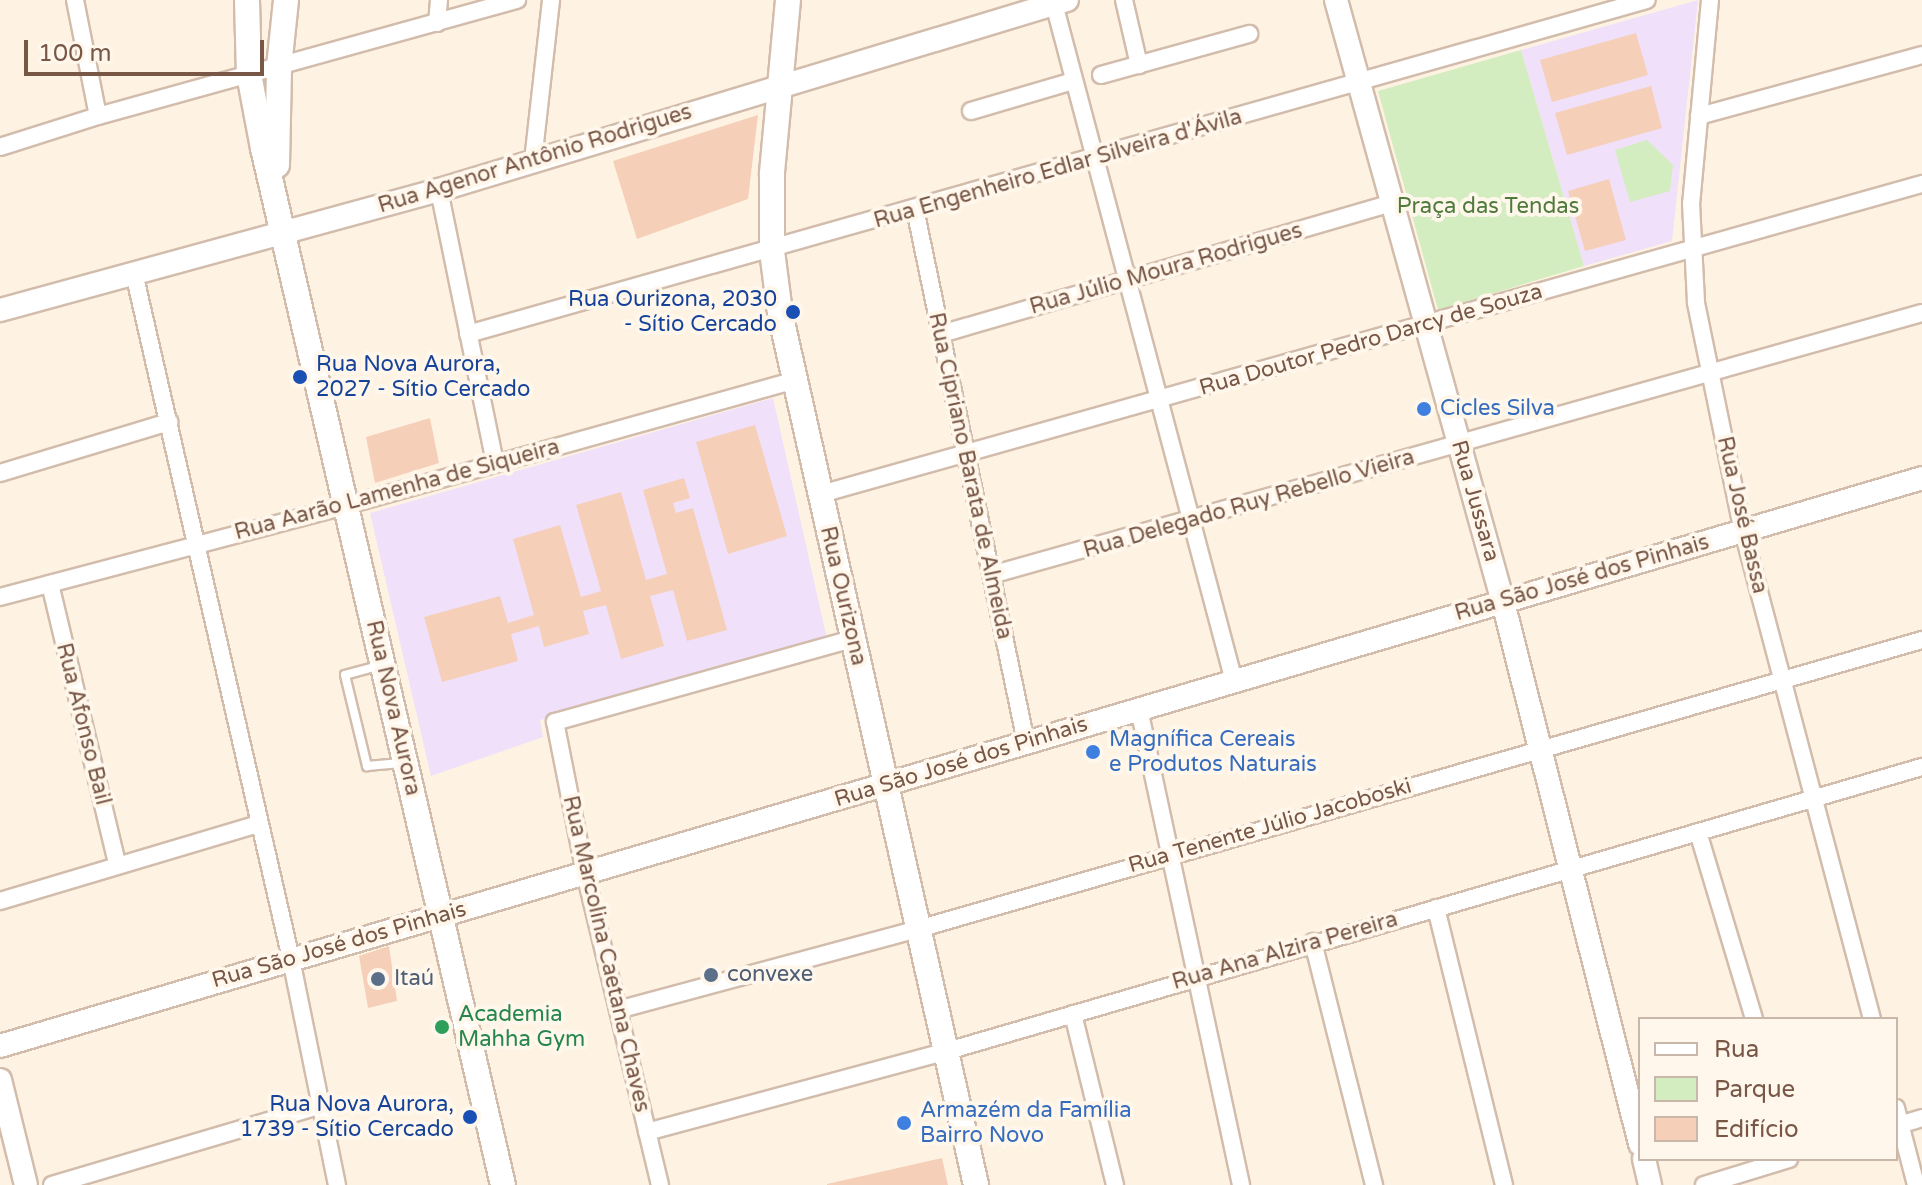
<!DOCTYPE html>
<meta charset="utf-8">
<style>
body{margin:0}
#map{position:relative;width:1922px;height:1185px;overflow:hidden;background:#fef3e3;font-family:"Varela Round",sans-serif}
div>[style]{position:absolute}
[style*='--x']{left:calc(var(--x)*1px);top:calc(var(--y)*1px);width:calc(var(--w)*1px);rotate:calc(var(--a)*1deg)}
.education>*{inset:0;background:#f0e0fa}
.green>*{inset:0;background:#d4edc0}
.building>*{inset:0;background:#f6cfb9}
.roads{filter:drop-shadow(2px 0 #d2bcab) drop-shadow(-2px 0 #d2bcab) drop-shadow(0 2px #d2bcab) drop-shadow(0 -2px #d2bcab)}
.service>*{height:8px;margin:-4px;padding:0 4px;transform-origin:4px;border-radius:4px;background:#fff}
.minor>*{height:16px;margin:-8px;padding:0 8px;transform-origin:8px;border-radius:8px;background:#fff}
.tertiary>*{height:22px;margin:-11px;padding:0 11px;transform-origin:11px;border-radius:11px;background:#fff}
.secondary>*{height:24px;margin:-12px;padding:0 12px;transform-origin:12px;border-radius:12px;background:#fff}
.dots>*{width:22px;height:22px;translate:-50% -50%;box-sizing:border-box;border:4px solid #fff7eb;border-radius:50%}
span{translate:-50% -50%;white-space:nowrap;text-align:center;line-height:1.15;-webkit-text-stroke:8px #fff7eb;paint-order:stroke}
.street-label{font-size:22px;color:#785747}
.park-label{font-size:22px;color:#4f7a3c}
.transit-label{font-size:22px;color:#164399}
.right{translate:-100% -50%;text-align:right}
.left{translate:0 -50%;text-align:left}
.shop-label{font-size:22px;color:#366cbe}
.service-label{font-size:22px;color:#4e5e75}
.leisure-label{font-size:22px;color:#27864d}
.legend{position:absolute;left:1638px;top:1017px;width:260px;height:144px;box-sizing:border-box;background:#fff7eb;border:2px solid #c9b7a9;margin:0;padding:10px 14px;list-style:none;font-size:24px;color:#785747}
.legend li{display:flex;align-items:center;gap:16px;height:40px}
.legend b{width:40px;border:2px solid #c9b7a9}
.scale{position:absolute;left:24px;top:40px;width:240px;height:36px;box-sizing:border-box;border:4px solid #785747;border-top:0;padding-left:10px;font-size:24px;line-height:28px;white-space:nowrap;color:#785747;-webkit-text-stroke:6px #fff7eb;paint-order:stroke}
</style>
<div id="map">
<div class="education">
<div style="clip-path:polygon(1698px 0,1672px 241px,1584px 266px,1521px 50px)"></div>
<div style="clip-path:polygon(773px 398px,827px 639px,540px 720px,543px 737px,431px 776px,370px 513px)"></div>
</div>
<div class="green">
<div style="clip-path:polygon(1521px 50px,1584px 266px,1438px 310px,1378px 91px)"></div>
<div style="clip-path:polygon(1647px 140px,1673px 165px,1670px 191px,1630px 202px,1615px 150px)"></div>
</div>
<div class="building">
<div style="clip-path:polygon(1636px 33px,1648px 75px,1552px 102px,1540px 60px)"></div>
<div style="clip-path:polygon(1651px 86px,1662px 128px,1567px 155px,1555px 113px)"></div>
<div style="clip-path:polygon(758px 115px,748px 199px,637px 239px,613px 161px)"></div>
<div style="clip-path:polygon(1609px 179px,1626px 240px,1585px 251px,1568px 191px)"></div>
<div style="clip-path:polygon(430px 418px,439px 463px,375px 483px,366px 437px)"></div>
<div style="clip-path:polygon(755px 425px,787px 536px,728px 554px,696px 442px)"></div>
<div style="clip-path:polygon(684px 478px,690px 498px,673px 503px,676px 513px,693px 508px,727px 630px,687px 641px,673px 590px,650px 596px,664px 646px,621px 659px,606px 605px,583px 611px,589px 634px,544px 647px,539px 626px,511px 634px,518px 661px,442px 682px,424px 617px,500px 596px,508px 623px,534px 615px,513px 539px,560px 525px,581px 597px,601px 591px,576px 505px,621px 492px,646px 580px,667px 574px,643px 490px)"></div>
<div style="clip-path:polygon(389px 946px,397px 1001px,368px 1008px,359px 956px)"></div>
<div style="clip-path:polygon(942px 1158px,948px 1185px,827px 1185px,827px 1184px)"></div>
</div>
<div class="roads">
<div class="service">
<div style="--x:378;--y:666;--w:34;--a:165"></div>
<div style="--x:345;--y:675;--w:94;--a:76.4"></div>
<div style="--x:367;--y:766;--w:34;--a:-5"></div>
</div>
<div class="minor">
<div style="--x:75;--y:0;--w:118;--a:78.8"></div>
<div style="--x:1053;--y:0;--w:705;--a:75.12"></div>
<div style="--x:1124;--y:0;--w:67;--a:77"></div>
<div style="--x:1710;--y:0;--w:204;--a:95.3"></div>
<div style="--x:1691;--y:203;--w:100;--a:87.1"></div>
<div style="--x:1696;--y:303;--w:233;--a:78.4"></div>
<div style="--x:1743;--y:531;--w:505;--a:75.19"></div>
<div style="--x:437;--y:23;--w:23;--a:-85"></div>
<div style="--x:1101;--y:75;--w:154;--a:-15.5"></div>
<div style="--x:971;--y:111;--w:106;--a:-16.4"></div>
<div style="--x:1699;--y:116;--w:231;--a:-15.3"></div>
<div style="--x:0;--y:147;--w:103;--a:-17.6"></div>
<div style="--x:98;--y:116;--w:435;--a:-15.5"></div>
<div style="--x:533;--y:161;--w:162;--a:-83.6"></div>
<div style="--x:439;--y:190;--w:279;--a:78.4"></div>
<div style="--x:915;--y:209;--w:544;--a:78.24"></div>
<div style="--x:134;--y:273;--w:704;--a:77.11"></div>
<div style="--x:291;--y:959;--w:231;--a:78.5"></div>
<div style="--x:468;--y:334;--w:1225;--a:-15.82"></div>
<div style="--x:941;--y:334;--w:470;--a:-16.2"></div>
<div style="--x:0;--y:473;--w:177;--a:-16.8"></div>
<div style="--x:821;--y:494;--w:1144;--a:-15.73"></div>
<div style="--x:991;--y:575;--w:967;--a:-15.72"></div>
<div style="--x:50;--y:584;--w:288;--a:76.5"></div>
<div style="--x:0;--y:597;--w:360;--a:-14.8"></div>
<div style="--x:348;--y:505;--w:462;--a:-15.6"></div>
<div style="--x:1139;--y:709;--w:487;--a:77.9"></div>
<div style="--x:1698;--y:832;--w:195;--a:73.3"></div>
<div style="--x:0;--y:901;--w:269;--a:-16.6"></div>
<div style="--x:1436;--y:908;--w:285;--a:76.2"></div>
<div style="--x:1313;--y:942;--w:251;--a:75.9"></div>
<div style="--x:618;--y:1010;--w:311;--a:-15.1"></div>
<div style="--x:918;--y:929;--w:1045;--a:-16.06"></div>
<div style="--x:1073;--y:1014;--w:176;--a:76.2"></div>
<div style="--x:1896;--y:1108;--w:80;--a:75.4"></div>
<div style="--x:1896;--y:1126;--w:27;--a:-17"></div>
<div style="--x:647;--y:1132;--w:308;--a:-15.1"></div>
<div style="--x:944;--y:1052;--w:1019;--a:-16.25"></div>
<div style="--x:52;--y:1185;--w:282;--a:-16.5"></div>
<div style="--x:660;--y:1185;--w:321;--a:-103.5"></div>
<div style="--x:585;--y:873;--w:154;--a:-101.2"></div>
<div style="--x:555;--y:722;--w:308;--a:-15.6"></div>
<div style="--x:1704;--y:1185;--w:89;--a:-17"></div>
</div>
<div class="tertiary">
<div style="--x:1336;--y:0;--w:625;--a:74.5"></div>
<div style="--x:1503;--y:602;--w:559;--a:75.81"></div>
<div style="--x:0;--y:310;--w:455;--a:-15.3"></div>
<div style="--x:439;--y:190;--w:656;--a:-16.83"></div>
<div style="--x:0;--y:1046;--w:2004;--a:-16.46"></div>
<div style="--x:0;--y:1080;--w:108;--a:76.1"></div>
<div style="--x:1644;--y:1159;--w:27;--a:77"></div>
</div>
<div class="secondary">
<div style="--x:247;--y:0;--w:74;--a:88.5"></div>
<div style="--x:249;--y:74;--w:75;--a:79.3"></div>
<div style="--x:263;--y:148;--w:1064;--a:76.97"></div>
<div style="--x:788;--y:0;--w:175;--a:95.3"></div>
<div style="--x:772;--y:174;--w:77;--a:90"></div>
<div style="--x:772;--y:251;--w:63;--a:82.6"></div>
<div style="--x:780;--y:313;--w:894;--a:77.33"></div>
<div style="--x:277;--y:165;--w:98;--a:-88.8"></div>
<div style="--x:279;--y:67;--w:67;--a:-84"></div>
</div>
</div>
<div class="dots">
<div style="left:793px;top:312px;background:#1a4fb4"></div>
<div style="left:300px;top:377px;background:#1a4fb4"></div>
<div style="left:1424px;top:409px;background:#3f7fe0"></div>
<div style="left:1093px;top:752px;background:#3f7fe0"></div>
<div style="left:711px;top:975px;background:#5c6f8a"></div>
<div style="left:378px;top:979px;background:#5c6f8a"></div>
<div style="left:442px;top:1027px;background:#2e9e5b"></div>
<div style="left:470px;top:1117px;background:#1a4fb4"></div>
<div style="left:904px;top:1123px;background:#3f7fe0"></div>
</div>
<div class="street-label">
<span style="left:535px;top:159px;rotate:-17deg">Rua Agenor Antônio Rodrigues</span>
<span style="left:1058px;top:169px;rotate:-16deg">Rua Engenheiro Edlar Silveira d'Ávila</span>
<span style="left:1166px;top:269px;rotate:-16deg">Rua Júlio Moura Rodrigues</span>
<span style="left:1371px;top:340px;rotate:-16deg">Rua Doutor Pedro Darcy de Souza</span>
<span style="left:970px;top:476px;rotate:78deg">Rua Cipriano Barata de Almeida</span>
<span style="left:397px;top:490px;rotate:-15deg">Rua Aarão Lamenha de Siqueira</span>
<span style="left:1475px;top:501px;rotate:74deg">Rua Jussara</span>
<span style="left:1249px;top:504px;rotate:-16deg">Rua Delegado Ruy Rebello Vieira</span>
<span style="left:1742px;top:515px;rotate:77deg">Rua José Bassa</span>
<span style="left:1582px;top:578px;rotate:-16deg">Rua São José dos Pinhais</span>
<span style="left:843px;top:596px;rotate:77deg">Rua Ourizona</span>
<span style="left:393px;top:708px;rotate:77deg">Rua Nova Aurora</span>
<span style="left:83px;top:724px;rotate:76deg">Rua Afonso Bail</span>
<span style="left:961px;top:762px;rotate:-17deg">Rua São José dos Pinhais</span>
<span style="left:1270px;top:826px;rotate:-16deg">Rua Tenente Júlio Jacoboski</span>
<span style="left:339px;top:945px;rotate:-16deg">Rua São José dos Pinhais</span>
<span style="left:1285px;top:951px;rotate:-16deg">Rua Ana Alzira Pereira</span>
<span style="left:606px;top:954px;rotate:77deg">Rua Marcolina Caetana Chaves</span>
</div>
<div class="park-label">
<span style="left:1488px;top:207px">Praça das Tendas</span>
</div>
<div class="transit-label">
<span class="right" style="left:777px;top:312px">Rua Ourizona, 2030<br>- Sítio Cercado</span>
<span class="left" style="left:316px;top:377px">Rua Nova Aurora,<br>2027 - Sítio Cercado</span>
<span class="right" style="left:454px;top:1117px">Rua Nova Aurora,<br>1739 - Sítio Cercado</span>
</div>
<div class="shop-label">
<span class="left" style="left:1440px;top:409px">Cicles Silva</span>
<span class="left" style="left:1109px;top:752px">Magnífica Cereais<br>e Produtos Naturais</span>
<span class="left" style="left:920px;top:1123px">Armazém da Família<br>Bairro Novo</span>
</div>
<div class="service-label">
<span class="left" style="left:727px;top:975px">convexe</span>
<span class="left" style="left:394px;top:979px">Itaú</span>
</div>
<div class="leisure-label">
<span class="left" style="left:458px;top:1027px">Academia<br>Mahha Gym</span>
</div>
<ul class="legend">
<li><b style="height:10px;background:#fff"></b>Rua</li>
<li><b style="height:22px;background:#d4edc0"></b>Parque</li>
<li><b style="height:22px;background:#f6cfb9"></b>Edifício</li>
</ul>
<div class="scale">100 m</div>
</div>
